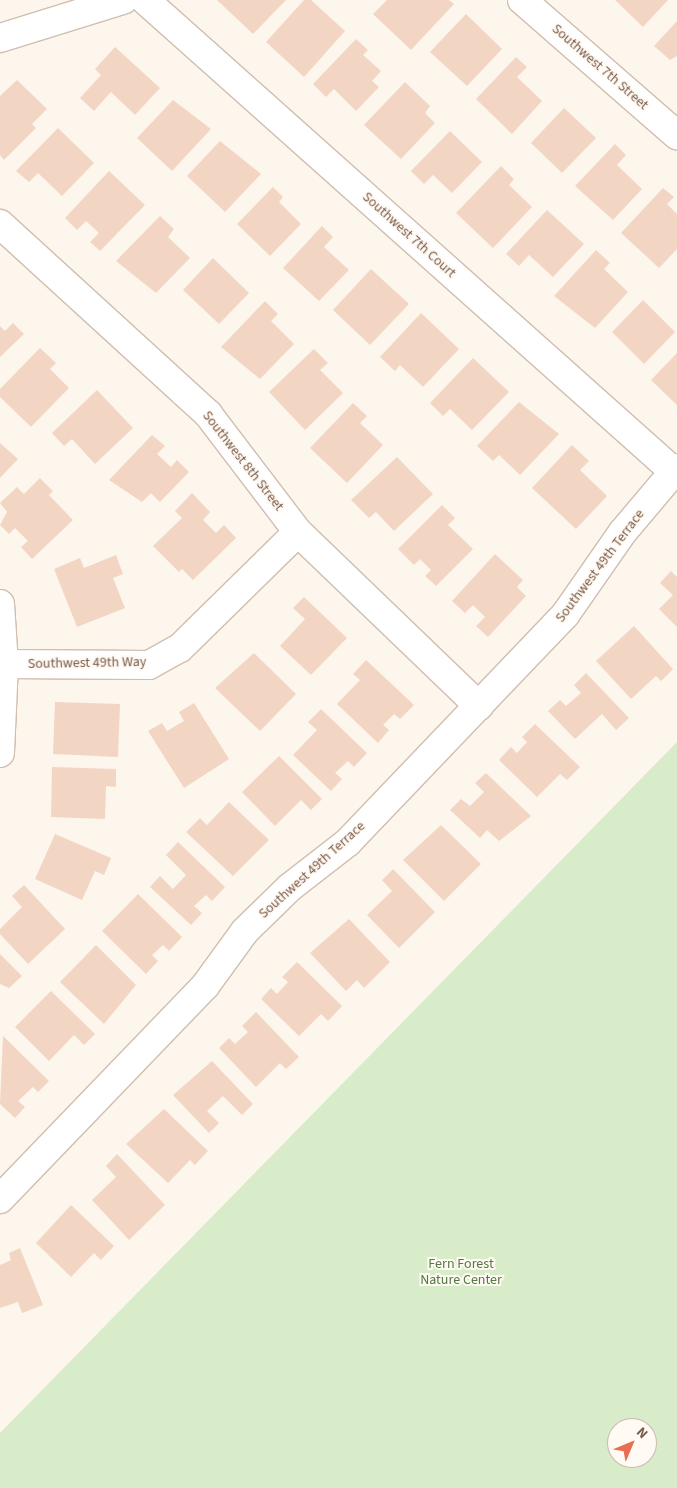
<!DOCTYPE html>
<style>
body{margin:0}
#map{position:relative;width:677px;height:1488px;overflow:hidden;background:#fdf6ec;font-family:"Source Sans 3",sans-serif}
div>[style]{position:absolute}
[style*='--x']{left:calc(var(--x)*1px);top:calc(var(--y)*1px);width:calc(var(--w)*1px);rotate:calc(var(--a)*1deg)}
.green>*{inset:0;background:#d8ecc9}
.building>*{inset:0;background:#f3d5c3}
.roads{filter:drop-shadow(1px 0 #d1beb0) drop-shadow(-1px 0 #d1beb0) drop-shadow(0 1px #d1beb0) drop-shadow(0 -1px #d1beb0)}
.minor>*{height:28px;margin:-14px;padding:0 14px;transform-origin:14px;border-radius:14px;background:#fff}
span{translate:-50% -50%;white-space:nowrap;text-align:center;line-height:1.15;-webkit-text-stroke:4px #fffaf3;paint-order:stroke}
.street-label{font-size:14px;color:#7a5c4d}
.park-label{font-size:14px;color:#537a41}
.north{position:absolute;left:607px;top:1418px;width:50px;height:50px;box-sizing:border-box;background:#fffaf3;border:1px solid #cabbb1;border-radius:50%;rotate:45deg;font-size:14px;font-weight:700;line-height:20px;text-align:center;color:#7a5c4d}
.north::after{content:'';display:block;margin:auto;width:18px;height:22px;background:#e76f51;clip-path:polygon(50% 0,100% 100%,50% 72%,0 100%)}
</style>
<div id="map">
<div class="green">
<div style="clip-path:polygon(evenodd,677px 742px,677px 1488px,0 1488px,0 1433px,677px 742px,617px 1428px,647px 1428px,647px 1458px,617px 1458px,617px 1428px)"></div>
</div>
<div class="building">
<div style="clip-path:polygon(217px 0,286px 0,253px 34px)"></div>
<div style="clip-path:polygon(304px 0,311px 0,345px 31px,304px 77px,266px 42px)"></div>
<div style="clip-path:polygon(387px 0,449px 0,454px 4px,411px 50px,373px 14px)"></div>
<div style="clip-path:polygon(615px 0,668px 0,643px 27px)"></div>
<div style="clip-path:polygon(466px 14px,502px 49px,467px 86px,430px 52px)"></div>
<div style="clip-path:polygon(677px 21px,677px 56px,670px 60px,654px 46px)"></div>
<div style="clip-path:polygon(356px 39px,368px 50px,363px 55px,381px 71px,372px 81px,379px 87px,356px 111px,334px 89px,326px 97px,313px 84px)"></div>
<div style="clip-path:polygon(115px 47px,160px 88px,135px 115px,111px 92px,94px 111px,80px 98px,101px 75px,95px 69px)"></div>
<div style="clip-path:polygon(516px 57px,527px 67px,517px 77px,542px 101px,512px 134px,476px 99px)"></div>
<div style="clip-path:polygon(17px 80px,47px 109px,32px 124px,36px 128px,4px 160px,0 155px,0 96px)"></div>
<div style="clip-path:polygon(405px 82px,430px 106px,425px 113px,435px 123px,401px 159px,364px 125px)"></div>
<div style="clip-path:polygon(173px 100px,211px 129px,172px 171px,137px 138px)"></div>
<div style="clip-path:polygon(564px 108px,596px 138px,562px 173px,531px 143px)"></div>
<div style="clip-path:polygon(58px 128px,94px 163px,62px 196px,38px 173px,29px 182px,16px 171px)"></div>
<div style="clip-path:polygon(450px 131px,482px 162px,452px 193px,433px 175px,424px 184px,411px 171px)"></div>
<div style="clip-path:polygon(220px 141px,261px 174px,225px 212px,187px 176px)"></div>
<div style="clip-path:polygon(615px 144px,626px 155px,617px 165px,642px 189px,613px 220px,575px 186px)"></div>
<div style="clip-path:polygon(501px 166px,514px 179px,509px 185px,532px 207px,493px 248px,456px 213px)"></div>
<div style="clip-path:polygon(109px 171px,145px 205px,100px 251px,90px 242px,99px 233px,86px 221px,77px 230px,65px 218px)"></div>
<div style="clip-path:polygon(273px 187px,283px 197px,279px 202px,301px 224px,270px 256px,237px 224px)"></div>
<div style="clip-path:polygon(663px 188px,674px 197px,667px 204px,677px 214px,677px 249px,659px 268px,621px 233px)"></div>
<div style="clip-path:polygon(547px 210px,584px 244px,553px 277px,529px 255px,519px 266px,506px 254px)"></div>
<div style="clip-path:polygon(160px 216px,174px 229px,168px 237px,190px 258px,156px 293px,116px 261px)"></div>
<div style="clip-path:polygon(322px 226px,333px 237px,324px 247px,349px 270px,319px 301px,283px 268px)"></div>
<div style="clip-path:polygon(596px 250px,610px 263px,604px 269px,628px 292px,595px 328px,554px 296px)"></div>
<div style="clip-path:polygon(213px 258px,249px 293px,219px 324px,183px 290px)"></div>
<div style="clip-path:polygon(371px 269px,409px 304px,370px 345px,333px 310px)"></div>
<div style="clip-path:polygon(643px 300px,675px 332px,644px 364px,612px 332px)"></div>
<div style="clip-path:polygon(265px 301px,278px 314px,271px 321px,294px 344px,260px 379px,221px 347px)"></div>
<div style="clip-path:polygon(421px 313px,459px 349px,423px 387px,400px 365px,395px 371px,380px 357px)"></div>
<div style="clip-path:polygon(13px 323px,24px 334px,0 357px,0 326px,5px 331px)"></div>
<div style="clip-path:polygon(40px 348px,56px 363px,50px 369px,69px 388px,31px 427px,0 397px,0 389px)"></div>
<div style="clip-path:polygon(314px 349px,328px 363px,320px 370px,343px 393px,305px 430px,269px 392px)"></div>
<div style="clip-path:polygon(677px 353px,677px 405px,651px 380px)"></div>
<div style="clip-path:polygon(473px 358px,509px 392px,472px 430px,450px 409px,443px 416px,430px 403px)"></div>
<div style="clip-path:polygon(97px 390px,133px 428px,95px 464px,72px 439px,64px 446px,52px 433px)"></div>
<div style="clip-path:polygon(519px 402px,559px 434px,520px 475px,499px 455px,493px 461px,477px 446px)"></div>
<div style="clip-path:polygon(353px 403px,367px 416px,360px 423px,383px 445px,347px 483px,310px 448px)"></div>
<div style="clip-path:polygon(152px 435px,165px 446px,157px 454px,171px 467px,177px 460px,189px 472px,160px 502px,151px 493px,142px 502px,109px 480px)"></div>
<div style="clip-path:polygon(0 443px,18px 459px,0 478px)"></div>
<div style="clip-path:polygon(572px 445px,589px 461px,580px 470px,607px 496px,576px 529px,532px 488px)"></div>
<div style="clip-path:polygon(397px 457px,433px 494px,394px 531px,376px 512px,369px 518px,351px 500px)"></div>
<div style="clip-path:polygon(40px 478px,53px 491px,49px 495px,73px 520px,32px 559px,21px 547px,28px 541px,15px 528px,9px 534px,0 525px,7px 512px,0 503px,17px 487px,24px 494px)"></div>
<div style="clip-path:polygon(192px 493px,210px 512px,203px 520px,216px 533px,224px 525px,236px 538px,193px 580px,182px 569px,179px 572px,153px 546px,182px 518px,175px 511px)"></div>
<div style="clip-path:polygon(442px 505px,455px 518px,448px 525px,473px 549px,436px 586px,425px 576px,431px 570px,420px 559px,414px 565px,398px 549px)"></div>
<div style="clip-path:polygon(495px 554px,523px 580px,517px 587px,526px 596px,488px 637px,476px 626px,485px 617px,473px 605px,465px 613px,452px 601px)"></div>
<div style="clip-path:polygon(116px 555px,123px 574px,113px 578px,125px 608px,77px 627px,54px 569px,80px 558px,84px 568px)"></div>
<div style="clip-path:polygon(671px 571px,677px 577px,677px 627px,659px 609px,673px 595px,660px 583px)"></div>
<div style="clip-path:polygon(304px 597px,347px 638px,311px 675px,280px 646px,305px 619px,293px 608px)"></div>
<div style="clip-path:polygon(634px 626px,673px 669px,661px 681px,656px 676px,631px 699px,596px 661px)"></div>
<div style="clip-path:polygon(254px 653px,296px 694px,260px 731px,215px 688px)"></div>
<div style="clip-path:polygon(366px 660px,414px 705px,400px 719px,394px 714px,383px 725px,389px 730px,378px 743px,337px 704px,360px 680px,353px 674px)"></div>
<div style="clip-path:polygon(586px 673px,629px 718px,616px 730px,602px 714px,575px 739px,548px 711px,560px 700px,566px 706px,581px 693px,574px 685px)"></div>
<div style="clip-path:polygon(55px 702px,120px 704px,118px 757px,53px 754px)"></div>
<div style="clip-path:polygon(194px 703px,229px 759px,184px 788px,148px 731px,162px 723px,167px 731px,184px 721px,179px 712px)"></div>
<div style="clip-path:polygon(321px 709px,367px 753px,354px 767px,348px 761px,335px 773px,342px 779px,331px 791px,293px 755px,317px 730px,308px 722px)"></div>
<div style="clip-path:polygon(535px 724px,580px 767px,567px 780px,560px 774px,537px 797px,499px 760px,511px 747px,517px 753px,527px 742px,522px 737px)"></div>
<div style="clip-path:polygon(279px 756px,322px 799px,311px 810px,301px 800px,275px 826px,242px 792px)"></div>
<div style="clip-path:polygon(52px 767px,116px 769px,116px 787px,106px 786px,105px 819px,51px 817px)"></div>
<div style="clip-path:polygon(486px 773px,531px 816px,499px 841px,487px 830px,480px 838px,450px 810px,461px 799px,470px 806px,484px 792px,475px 783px)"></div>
<div style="clip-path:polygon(229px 802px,269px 840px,233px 876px,186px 832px,200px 818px,207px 825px)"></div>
<div style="clip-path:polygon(441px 825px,481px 864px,444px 901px,403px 860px)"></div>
<div style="clip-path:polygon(55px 834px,111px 858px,104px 875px,95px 871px,82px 900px,35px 879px)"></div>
<div style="clip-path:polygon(178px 842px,225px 887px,212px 901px,206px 895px,194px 906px,202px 913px,191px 925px,150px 887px,160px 876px,173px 889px,186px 875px,166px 855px)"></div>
<div style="clip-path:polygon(393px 869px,435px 912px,399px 948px,367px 915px,392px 891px,382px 880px)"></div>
<div style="clip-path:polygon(24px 885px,65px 929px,28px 964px,0 934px,0 929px,22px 907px,12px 896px)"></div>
<div style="clip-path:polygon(138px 894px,182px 937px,169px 951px,163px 945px,152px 955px,158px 961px,146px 974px,102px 931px)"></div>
<div style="clip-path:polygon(349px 919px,390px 962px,364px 988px,357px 980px,346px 991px,310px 953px)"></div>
<div style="clip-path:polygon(96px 945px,136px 985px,104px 1024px,60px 982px)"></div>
<div style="clip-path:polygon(0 954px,22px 976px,9px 988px,0 984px)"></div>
<div style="clip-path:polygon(297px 962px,342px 1006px,328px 1021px,321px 1014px,299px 1036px,261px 999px,271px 988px,277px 994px,288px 982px,282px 977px)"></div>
<div style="clip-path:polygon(51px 991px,95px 1034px,84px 1045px,74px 1035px,49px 1061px,15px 1027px)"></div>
<div style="clip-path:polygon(256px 1012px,299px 1057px,286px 1069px,280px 1063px,256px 1087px,219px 1048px,229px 1038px,235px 1044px,248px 1032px,242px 1026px)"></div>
<div style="clip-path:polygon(3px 1036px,49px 1081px,38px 1092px,33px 1087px,18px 1101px,25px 1107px,15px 1118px,0 1104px)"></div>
<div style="clip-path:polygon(212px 1061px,253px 1104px,242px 1115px,223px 1096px,207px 1111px,219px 1123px,209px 1133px,173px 1095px)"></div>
<div style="clip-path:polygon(164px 1109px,208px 1151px,195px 1165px,190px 1160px,168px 1183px,126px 1144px)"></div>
<div style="clip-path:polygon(117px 1154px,165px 1205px,129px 1240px,92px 1200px,116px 1177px,106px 1166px)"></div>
<div style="clip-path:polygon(71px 1205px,114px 1246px,101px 1260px,94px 1253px,71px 1277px,36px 1243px)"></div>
<div style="clip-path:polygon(20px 1248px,43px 1305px,22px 1313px,18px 1302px,0 1308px,0 1265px,11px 1260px,9px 1253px)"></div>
</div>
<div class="roads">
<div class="minor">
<div style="--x:145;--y:0;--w:708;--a:41.73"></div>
<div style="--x:522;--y:0;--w:206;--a:41.1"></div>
<div style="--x:0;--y:38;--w:129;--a:-17.2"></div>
<div style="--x:0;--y:224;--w:282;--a:42.4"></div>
<div style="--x:208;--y:414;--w:148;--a:52.7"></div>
<div style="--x:298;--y:532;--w:251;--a:43.9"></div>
<div style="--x:0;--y:604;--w:60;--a:86.2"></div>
<div style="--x:4;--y:664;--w:89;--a:92.6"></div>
<div style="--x:4;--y:664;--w:145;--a:0.4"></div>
<div style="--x:149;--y:665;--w:35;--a:-29"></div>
<div style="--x:180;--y:648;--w:165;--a:-44.5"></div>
<div style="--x:0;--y:1199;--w:296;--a:-46.1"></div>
<div style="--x:205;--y:986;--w:68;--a:-54"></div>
<div style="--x:245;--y:931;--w:62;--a:-44.3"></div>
<div style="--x:289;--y:888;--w:75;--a:-37.9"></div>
<div style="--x:348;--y:842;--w:314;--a:-46.3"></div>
<div style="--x:565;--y:615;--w:100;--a:-55.2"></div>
<div style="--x:622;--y:533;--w:85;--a:-49.8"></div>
</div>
</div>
<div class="street-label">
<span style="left:600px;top:67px;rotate:41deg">Southwest 7th Street</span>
<span style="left:409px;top:235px;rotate:42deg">Southwest 7th Court</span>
<span style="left:243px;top:461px;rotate:52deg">Southwest 8th Street</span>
<span style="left:600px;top:566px;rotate:-53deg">Southwest 49th Terrace</span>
<span style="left:87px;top:663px;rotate:-1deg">Southwest 49th Way</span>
<span style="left:312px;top:870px;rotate:-42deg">Southwest 49th Terrace</span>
</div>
<div class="park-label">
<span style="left:461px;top:1272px">Fern Forest<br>Nature Center</span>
</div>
<div class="north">N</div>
</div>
